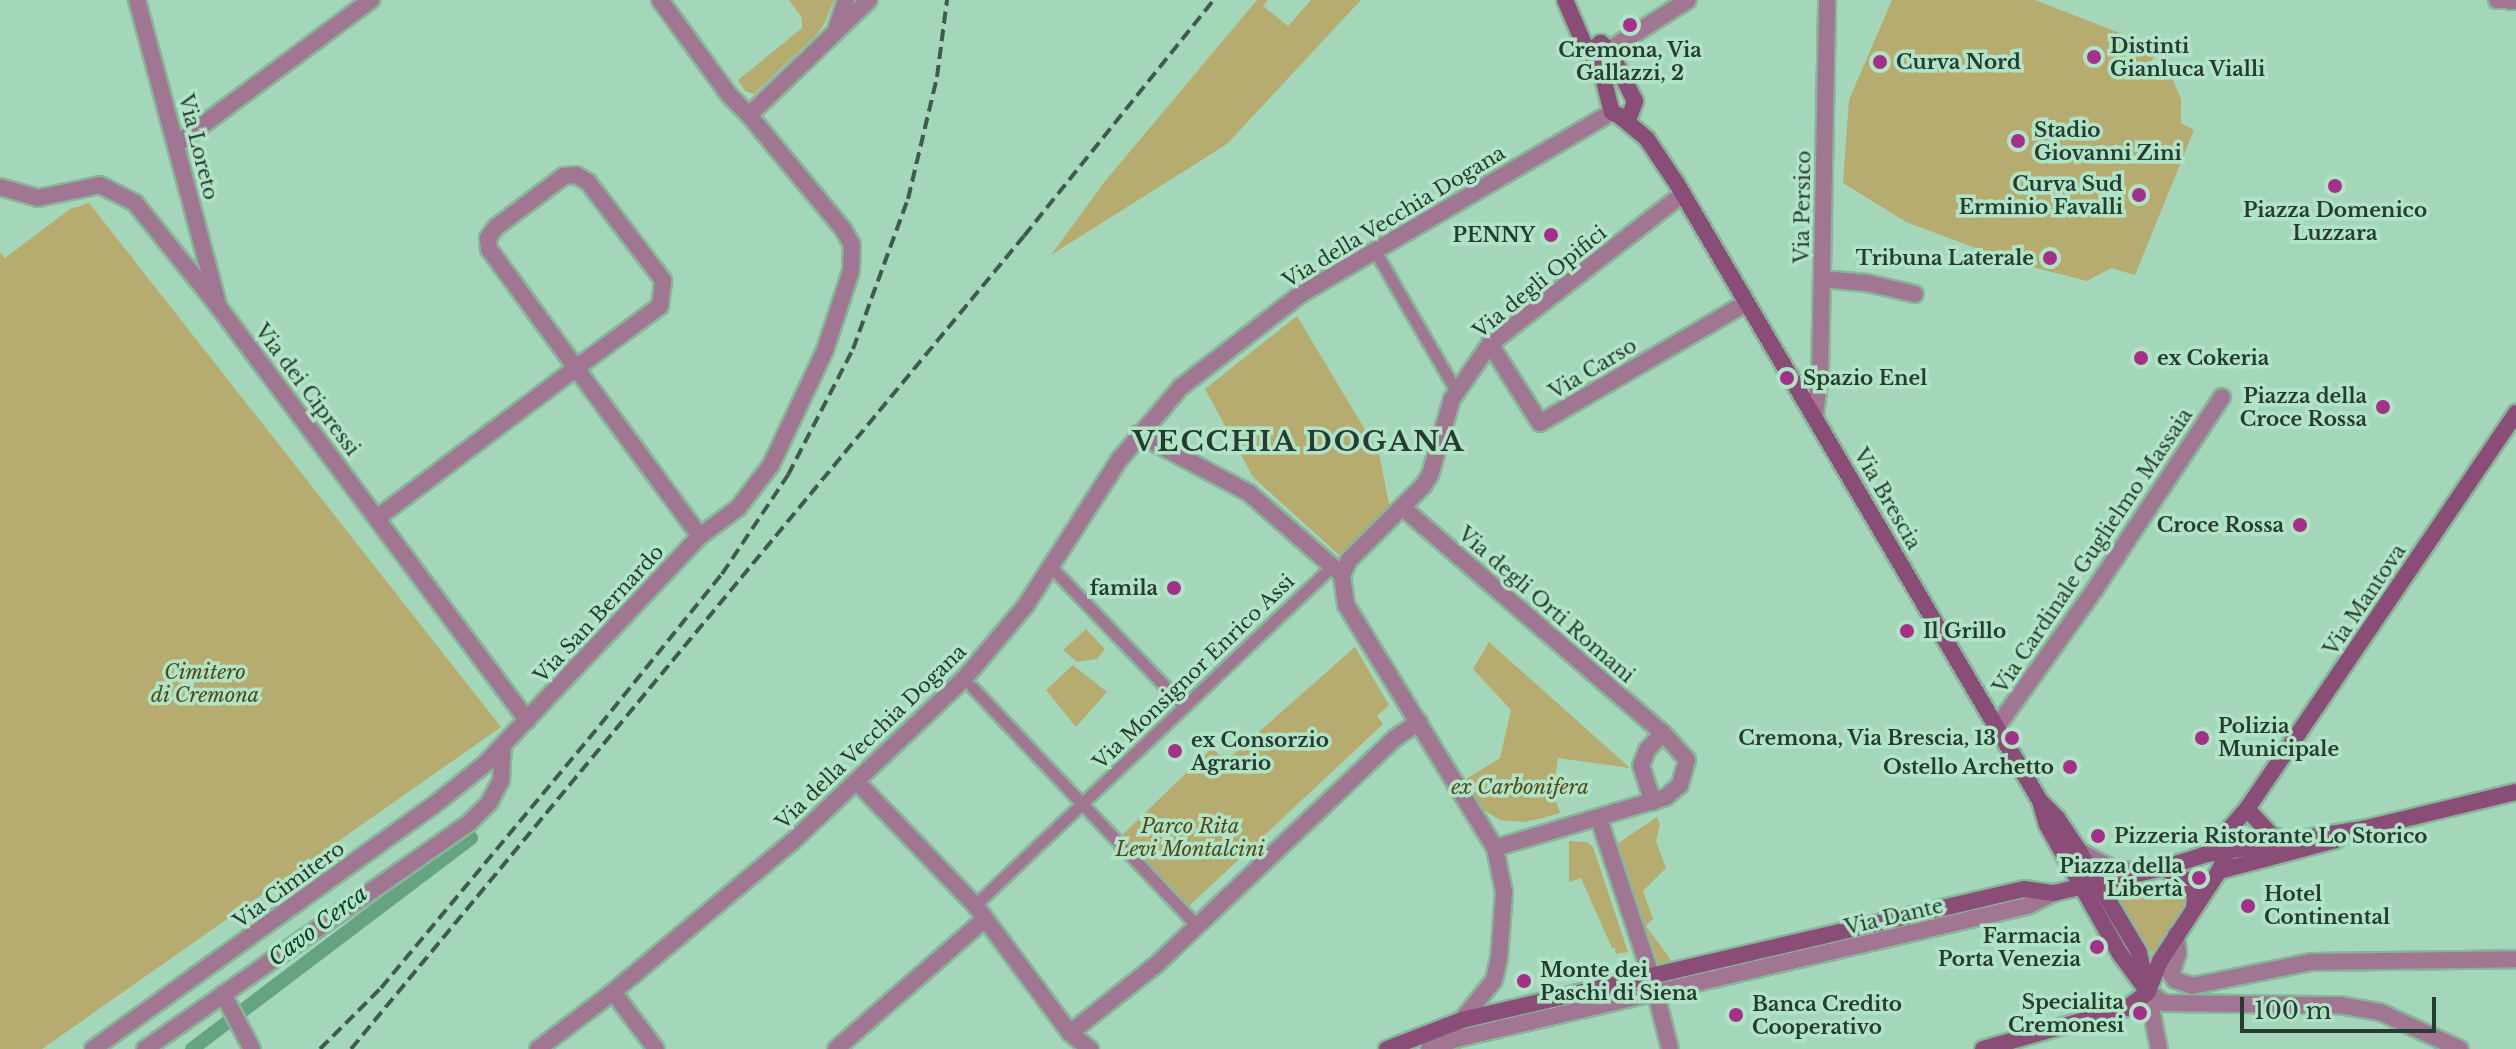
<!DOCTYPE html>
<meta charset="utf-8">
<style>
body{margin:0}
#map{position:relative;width:2516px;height:1049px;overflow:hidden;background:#a4d7b9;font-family:"Libre Baskerville",serif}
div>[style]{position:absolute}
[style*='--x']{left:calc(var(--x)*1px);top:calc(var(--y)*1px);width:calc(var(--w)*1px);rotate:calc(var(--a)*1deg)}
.green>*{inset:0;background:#b7ac70}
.canal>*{height:14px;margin:-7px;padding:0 7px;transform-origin:7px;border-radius:7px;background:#65a381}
.roads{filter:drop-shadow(2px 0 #88b59b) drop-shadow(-2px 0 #88b59b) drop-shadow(0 2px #88b59b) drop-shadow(0 -2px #88b59b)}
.pedestrian>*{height:11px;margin:-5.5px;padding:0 5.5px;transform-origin:5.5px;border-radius:5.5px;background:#a07692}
.minor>*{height:16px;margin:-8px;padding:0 8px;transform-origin:8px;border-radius:8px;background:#a07692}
.tertiary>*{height:16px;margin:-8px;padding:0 8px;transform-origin:8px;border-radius:8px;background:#a07692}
.secondary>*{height:16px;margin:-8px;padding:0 8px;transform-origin:8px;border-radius:8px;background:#894d77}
.rail>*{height:4px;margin-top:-2px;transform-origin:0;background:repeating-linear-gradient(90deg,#405b4c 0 12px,transparent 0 18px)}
.dots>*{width:22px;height:22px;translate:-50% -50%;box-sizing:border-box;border:4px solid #b1e4c6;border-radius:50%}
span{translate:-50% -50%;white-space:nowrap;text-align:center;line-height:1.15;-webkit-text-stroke:7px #b1e4c6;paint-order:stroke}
.poi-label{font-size:20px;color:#273c30;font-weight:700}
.left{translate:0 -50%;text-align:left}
.right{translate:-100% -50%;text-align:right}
.street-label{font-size:20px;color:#273c30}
.park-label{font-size:20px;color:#514817;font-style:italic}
.water-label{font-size:22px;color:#083d26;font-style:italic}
.district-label{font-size:28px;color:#273c30;font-weight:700;letter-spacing:2px}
.scale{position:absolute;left:2240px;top:997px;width:196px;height:36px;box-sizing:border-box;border:4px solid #273c30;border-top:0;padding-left:10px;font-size:24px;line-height:28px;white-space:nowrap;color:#273c30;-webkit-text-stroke:6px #b1e4c6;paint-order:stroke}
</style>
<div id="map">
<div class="green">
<div style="clip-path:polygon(789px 0,834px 0,825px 23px,816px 35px,754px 94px,745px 91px,738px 80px,802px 28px,802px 18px)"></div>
<div style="clip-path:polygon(1257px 0,1268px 0,1263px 6px,1288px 26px,1311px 0,1361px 0,1227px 144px,1051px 255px,1106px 180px)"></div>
<div style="clip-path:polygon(1892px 0,2035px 0,2158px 48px,2150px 65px,2173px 80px,2181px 99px,2181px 123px,2194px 130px,2135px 275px,2111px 268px,2087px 281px,2013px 262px,1906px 222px,1843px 183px,1849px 100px)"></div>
<div style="clip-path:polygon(89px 203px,501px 727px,42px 1049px,0 1049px,0 253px,5px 258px,70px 209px)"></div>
<div style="clip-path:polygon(1297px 316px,1379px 453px,1390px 509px,1340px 556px,1253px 477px,1205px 389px)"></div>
<div style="clip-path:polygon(1086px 629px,1105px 649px,1097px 659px,1077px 662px,1063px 650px)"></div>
<div style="clip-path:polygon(1489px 642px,1630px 768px,1558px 758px,1553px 793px,1560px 813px,1543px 818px,1524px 822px,1500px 820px,1477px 806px,1463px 781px,1500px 758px,1511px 710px,1473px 669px)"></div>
<div style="clip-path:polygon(1355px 647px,1389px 705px,1377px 716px,1383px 724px,1187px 908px,1120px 837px,1212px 748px,1226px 761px)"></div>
<div style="clip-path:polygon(1073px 665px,1107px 692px,1076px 727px,1046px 690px)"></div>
<div style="clip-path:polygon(1657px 817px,1660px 824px,1656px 841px,1666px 868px,1643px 891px,1653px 919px,1646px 926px,1674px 964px,1659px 965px,1617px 844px)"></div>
<div style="clip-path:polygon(1569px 841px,1587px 842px,1593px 847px,1628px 952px,1616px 954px,1615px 948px,1612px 948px,1581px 878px,1569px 882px)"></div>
<div style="clip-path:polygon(2171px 881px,2185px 884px,2188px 903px,2151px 954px,2116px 895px)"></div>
</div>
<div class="canal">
<div style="--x:192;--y:1049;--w:350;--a:-37.1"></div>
</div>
<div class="roads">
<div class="pedestrian">
<div style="--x:1375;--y:251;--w:162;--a:59.9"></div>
<div style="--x:1051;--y:567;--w:192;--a:46.3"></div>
<div style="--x:972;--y:687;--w:328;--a:46.7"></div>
<div style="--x:975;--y:905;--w:491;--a:-43.5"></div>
</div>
<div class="minor">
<div style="--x:137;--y:0;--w:310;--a:75.1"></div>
<div style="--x:660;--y:0;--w:117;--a:54"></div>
<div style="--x:729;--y:95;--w:28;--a:45"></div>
<div style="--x:2497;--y:0;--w:19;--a:3"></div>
<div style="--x:1609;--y:50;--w:93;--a:-32.3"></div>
<div style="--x:177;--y:144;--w:242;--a:-36.6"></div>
<div style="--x:0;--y:187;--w:40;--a:16"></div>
<div style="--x:38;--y:198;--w:63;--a:-11.8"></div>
<div style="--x:100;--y:185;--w:39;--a:27"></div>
<div style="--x:135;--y:203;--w:132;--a:51.1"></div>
<div style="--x:218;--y:306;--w:517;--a:53.26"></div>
<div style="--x:1822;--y:279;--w:45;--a:5.1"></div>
<div style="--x:1867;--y:283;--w:49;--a:12.9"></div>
<div style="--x:1490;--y:344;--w:93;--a:57.7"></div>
<div style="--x:1540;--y:423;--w:238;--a:-30.2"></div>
<div style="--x:1138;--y:434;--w:126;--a:28"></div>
<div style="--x:1249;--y:493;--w:124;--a:41.4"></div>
<div style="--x:1403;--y:508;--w:344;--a:40.9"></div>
<div style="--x:1663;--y:733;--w:36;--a:48"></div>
<div style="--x:1687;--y:760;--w:26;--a:106"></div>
<div style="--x:1680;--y:785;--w:18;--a:139"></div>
<div style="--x:1666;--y:797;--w:178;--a:163.4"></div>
<div style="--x:377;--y:518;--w:249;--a:-37"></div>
<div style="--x:576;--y:368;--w:104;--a:-36.4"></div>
<div style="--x:660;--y:306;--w:26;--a:-83"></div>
<div style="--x:663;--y:280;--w:123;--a:-127.4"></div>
<div style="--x:588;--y:182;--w:14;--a:-150"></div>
<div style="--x:576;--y:175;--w:12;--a:175"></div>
<div style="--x:564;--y:176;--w:85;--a:143.1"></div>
<div style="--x:496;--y:227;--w:14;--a:126"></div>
<div style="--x:488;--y:238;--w:11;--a:85"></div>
<div style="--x:489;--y:249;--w:147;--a:53.8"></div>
<div style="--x:576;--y:368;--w:209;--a:53.6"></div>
<div style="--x:1996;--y:728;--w:171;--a:-54.5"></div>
<div style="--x:2095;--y:589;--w:230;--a:-56.5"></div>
<div style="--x:858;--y:783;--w:169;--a:46.2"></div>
<div style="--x:975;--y:905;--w:159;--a:53.4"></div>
<div style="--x:1070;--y:1033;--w:26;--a:39"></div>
<div style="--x:1653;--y:802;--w:38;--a:-108"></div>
<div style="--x:1641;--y:766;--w:17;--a:-69"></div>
<div style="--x:1647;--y:750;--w:23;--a:-47"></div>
<div style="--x:1599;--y:819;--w:168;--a:71.6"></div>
<div style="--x:1652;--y:978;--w:73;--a:75.8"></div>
<div style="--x:2176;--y:934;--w:19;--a:84"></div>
<div style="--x:2178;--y:953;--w:22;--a:108"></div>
<div style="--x:2171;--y:974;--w:7;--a:56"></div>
<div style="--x:2175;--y:980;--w:18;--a:19"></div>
<div style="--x:2192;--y:986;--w:121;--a:-11.4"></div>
<div style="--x:2311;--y:962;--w:205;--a:-0.8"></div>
<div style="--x:613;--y:992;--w:71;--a:53"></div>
<div style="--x:2148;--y:992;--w:19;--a:35"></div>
<div style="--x:2164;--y:1003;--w:175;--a:0.7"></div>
<div style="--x:2339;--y:1005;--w:42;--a:9.7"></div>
<div style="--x:2380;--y:1012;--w:88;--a:24.8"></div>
<div style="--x:2148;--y:992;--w:58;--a:79.1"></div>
<div style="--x:1462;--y:1020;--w:51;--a:-51.3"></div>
<div style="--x:1494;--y:980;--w:23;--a:-77"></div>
<div style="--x:1499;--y:958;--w:66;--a:-85.7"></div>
<div style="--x:1504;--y:892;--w:45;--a:-101.6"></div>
<div style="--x:1495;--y:848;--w:285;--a:-121.5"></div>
<div style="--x:1346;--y:605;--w:30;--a:-98"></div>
<div style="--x:1342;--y:575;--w:17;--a:-65"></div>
<div style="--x:1349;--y:560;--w:105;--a:-45"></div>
<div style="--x:1423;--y:486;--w:13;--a:-58"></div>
<div style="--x:1430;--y:475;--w:79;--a:-73.9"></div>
<div style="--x:1452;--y:399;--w:67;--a:-55.4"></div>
<div style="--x:1490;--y:344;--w:244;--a:-37.9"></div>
<div style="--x:1070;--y:1033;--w:111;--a:-38.4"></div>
<div style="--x:1157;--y:964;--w:328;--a:-43.5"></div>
<div style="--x:1395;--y:738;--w:29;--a:-34"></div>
<div style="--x:538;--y:1049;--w:94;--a:-37.2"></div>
<div style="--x:613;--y:992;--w:234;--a:-40"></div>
<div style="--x:792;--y:842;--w:237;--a:-43.5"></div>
<div style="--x:964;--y:679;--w:97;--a:-50"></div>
<div style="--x:1026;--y:605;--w:172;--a:-57.3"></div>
<div style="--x:1119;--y:460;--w:96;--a:-49.7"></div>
<div style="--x:1181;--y:387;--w:152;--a:-37.8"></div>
<div style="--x:1301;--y:294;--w:360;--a:-30.3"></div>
<div style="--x:836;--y:1049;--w:198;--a:-41.1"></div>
<div style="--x:1429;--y:1049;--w:29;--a:-20"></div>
<div style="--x:1456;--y:1039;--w:586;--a:-13.11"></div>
<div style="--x:2027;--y:906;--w:30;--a:-26"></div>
</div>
<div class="tertiary">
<div style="--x:837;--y:26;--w:28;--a:-71"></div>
<div style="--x:1815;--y:415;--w:41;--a:-83"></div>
<div style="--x:1820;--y:374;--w:374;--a:-88.9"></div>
<div style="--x:2079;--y:851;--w:36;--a:28"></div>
<div style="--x:2111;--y:868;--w:31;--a:9"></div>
<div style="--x:223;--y:994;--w:62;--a:62.2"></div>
<div style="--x:93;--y:1049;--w:419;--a:-35.6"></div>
<div style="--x:434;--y:805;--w:67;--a:-38.9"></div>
<div style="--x:486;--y:763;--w:312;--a:-46.7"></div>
<div style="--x:700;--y:536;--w:47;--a:-36.4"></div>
<div style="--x:738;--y:508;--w:54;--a:-52.5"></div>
<div style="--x:771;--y:465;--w:127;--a:-64.8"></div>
<div style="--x:825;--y:350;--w:83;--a:-71.8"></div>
<div style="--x:851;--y:271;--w:26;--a:-88"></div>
<div style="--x:852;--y:245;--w:18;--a:-119"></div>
<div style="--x:843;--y:229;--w:148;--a:-129.5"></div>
<div style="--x:749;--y:115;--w:166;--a:-43.8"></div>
<div style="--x:145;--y:1049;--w:395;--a:-34.9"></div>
<div style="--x:469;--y:823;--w:28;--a:-45"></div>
<div style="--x:489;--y:803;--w:26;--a:-62"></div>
<div style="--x:501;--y:780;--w:33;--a:-87"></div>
</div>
<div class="secondary">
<div style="--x:1565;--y:0;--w:65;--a:66.6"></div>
<div style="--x:1591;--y:60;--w:21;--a:55"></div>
<div style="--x:1603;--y:77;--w:36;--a:76"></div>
<div style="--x:1612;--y:112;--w:10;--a:29"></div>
<div style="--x:1621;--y:117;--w:9;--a:-13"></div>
<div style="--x:1630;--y:115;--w:15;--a:-70"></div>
<div style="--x:1635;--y:101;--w:57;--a:-117"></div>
<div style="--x:1609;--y:50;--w:11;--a:-139"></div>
<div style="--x:1601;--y:43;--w:14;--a:144"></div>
<div style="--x:1621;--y:117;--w:34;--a:40"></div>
<div style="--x:1647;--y:139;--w:54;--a:56.3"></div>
<div style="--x:1677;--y:184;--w:716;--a:59.53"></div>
<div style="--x:2040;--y:801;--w:25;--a:74"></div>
<div style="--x:2047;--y:825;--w:148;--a:60.5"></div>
<div style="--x:2120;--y:954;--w:47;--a:53.6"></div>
<div style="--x:2041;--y:802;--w:23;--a:45"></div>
<div style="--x:2057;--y:818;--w:40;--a:56"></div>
<div style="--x:2079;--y:851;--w:117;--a:59.3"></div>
<div style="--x:2139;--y:952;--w:33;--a:78"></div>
<div style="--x:2247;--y:809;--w:37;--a:47"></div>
<div style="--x:2272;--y:836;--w:16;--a:11"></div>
<div style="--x:2207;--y:854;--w:60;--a:-48.4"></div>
<div style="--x:2247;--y:809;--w:479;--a:-55.8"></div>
<div style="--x:2163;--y:868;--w:30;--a:27"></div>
<div style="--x:2190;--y:882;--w:16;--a:72"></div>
<div style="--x:2195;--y:897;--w:11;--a:95"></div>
<div style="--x:2219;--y:871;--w:121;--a:-14.8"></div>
<div style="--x:2148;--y:991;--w:32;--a:-68"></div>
<div style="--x:2160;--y:961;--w:108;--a:-56.8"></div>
<div style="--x:2219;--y:871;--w:30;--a:-66"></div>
<div style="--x:1387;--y:1049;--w:80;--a:-21.1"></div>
<div style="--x:1462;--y:1020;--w:577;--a:-13.12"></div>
<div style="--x:2024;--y:889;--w:30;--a:8"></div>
<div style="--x:2054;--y:893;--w:112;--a:-12.9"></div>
<div style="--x:2163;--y:868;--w:46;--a:-17.7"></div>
<div style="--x:2207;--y:854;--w:162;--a:-9.2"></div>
<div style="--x:2367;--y:828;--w:153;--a:-13.6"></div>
<div style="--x:1983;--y:1049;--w:150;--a:-15.9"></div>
<div style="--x:2127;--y:1008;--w:26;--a:-37"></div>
</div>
</div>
<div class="rail">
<div style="--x:320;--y:1049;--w:86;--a:-45"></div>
<div style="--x:381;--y:988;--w:342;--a:-50.2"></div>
<div style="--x:600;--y:725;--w:194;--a:-51.1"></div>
<div style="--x:722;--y:574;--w:119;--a:-56.3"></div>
<div style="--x:788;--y:475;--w:142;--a:-62.7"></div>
<div style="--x:853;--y:349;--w:160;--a:-69.9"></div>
<div style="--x:908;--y:199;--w:125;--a:-76.6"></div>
<div style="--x:937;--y:77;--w:78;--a:-82.6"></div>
<div style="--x:351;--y:1049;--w:1055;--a:-50.38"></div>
<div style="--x:1024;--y:236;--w:303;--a:-51.2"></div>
</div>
<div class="dots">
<div style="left:1630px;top:25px;background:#a53089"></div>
<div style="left:2094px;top:57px;background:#a53089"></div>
<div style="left:1880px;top:62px;background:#a53089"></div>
<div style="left:2018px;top:141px;background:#a53089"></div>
<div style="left:2335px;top:186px;background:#a53089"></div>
<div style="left:2139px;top:195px;background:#a53089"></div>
<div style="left:1551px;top:235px;background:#a53089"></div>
<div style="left:2050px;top:258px;background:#a53089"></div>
<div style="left:2141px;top:358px;background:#a53089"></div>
<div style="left:1787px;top:378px;background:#a53089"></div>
<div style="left:2383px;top:407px;background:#a53089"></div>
<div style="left:2300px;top:525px;background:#a53089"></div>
<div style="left:1174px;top:588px;background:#a53089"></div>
<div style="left:1907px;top:631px;background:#a53089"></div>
<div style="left:2012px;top:738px;background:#a53089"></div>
<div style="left:2202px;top:738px;background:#a53089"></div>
<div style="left:1175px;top:751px;background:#a53089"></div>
<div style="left:2070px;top:767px;background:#a53089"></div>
<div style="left:2098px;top:836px;background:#a53089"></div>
<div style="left:2199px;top:878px;background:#a53089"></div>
<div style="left:2248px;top:906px;background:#a53089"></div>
<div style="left:2097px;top:947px;background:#a53089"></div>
<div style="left:1524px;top:981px;background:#a53089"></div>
<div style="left:2140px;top:1013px;background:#a53089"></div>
<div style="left:1736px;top:1015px;background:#a53089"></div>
</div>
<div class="poi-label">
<span class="left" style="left:2110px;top:58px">Distinti<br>Gianluca Vialli</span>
<span style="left:1630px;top:62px">Cremona, Via<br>Gallazzi, 2</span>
<span class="left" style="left:1896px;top:62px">Curva Nord</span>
<span class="left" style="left:2034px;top:142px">Stadio<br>Giovanni Zini</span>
<span class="right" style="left:2123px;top:196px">Curva Sud<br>Erminio Favalli</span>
<span style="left:2335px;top:222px">Piazza Domenico<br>Luzzara</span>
<span class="right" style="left:1535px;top:235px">PENNY</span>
<span class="right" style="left:2034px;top:258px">Tribuna Laterale</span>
<span class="left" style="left:2157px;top:358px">ex Cokeria</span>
<span class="left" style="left:1803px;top:378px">Spazio Enel</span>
<span class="right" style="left:2367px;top:408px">Piazza della<br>Croce Rossa</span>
<span class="right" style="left:2284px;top:525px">Croce Rossa</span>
<span class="right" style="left:1158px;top:588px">famila</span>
<span class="left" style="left:1923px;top:631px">Il Grillo</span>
<span class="left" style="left:2218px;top:738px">Polizia<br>Municipale</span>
<span class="right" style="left:1996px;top:738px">Cremona, Via Brescia, 13</span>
<span class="left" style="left:1191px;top:752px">ex Consorzio<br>Agrario</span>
<span class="right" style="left:2054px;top:767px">Ostello Archetto</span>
<span class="left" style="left:2114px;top:836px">Pizzeria Ristorante Lo Storico</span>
<span class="right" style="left:2183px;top:878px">Piazza della<br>Libertà</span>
<span class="left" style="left:2264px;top:906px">Hotel<br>Continental</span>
<span class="right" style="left:2081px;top:948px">Farmacia<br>Porta Venezia</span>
<span class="left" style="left:1540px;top:982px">Monte dei<br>Paschi di Siena</span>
<span class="right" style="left:2124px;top:1014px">Specialita<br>Cremonesi</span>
<span class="left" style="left:1752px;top:1016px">Banca Credito<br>Cooperativo</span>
</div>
<div class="street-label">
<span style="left:198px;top:147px;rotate:76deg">Via Loreto</span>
<span style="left:1803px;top:207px;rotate:-89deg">Via Persico</span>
<span style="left:1394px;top:217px;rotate:-31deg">Via della Vecchia Dogana</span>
<span style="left:1540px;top:282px;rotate:-39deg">Via degli Opifici</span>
<span style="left:1593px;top:369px;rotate:-31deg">Via Carso</span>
<span style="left:307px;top:390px;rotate:53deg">Via dei Cipressi</span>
<span style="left:1887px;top:499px;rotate:60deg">Via Brescia</span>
<span style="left:2093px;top:551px;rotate:-56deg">Via Cardinale Guglielmo Massaia</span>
<span style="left:2365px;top:600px;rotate:-56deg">Via Mantova</span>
<span style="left:1546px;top:605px;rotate:41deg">Via degli Orti Romani</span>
<span style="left:599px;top:614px;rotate:-47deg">Via San Bernardo</span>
<span style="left:1194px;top:672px;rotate:-44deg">Via Monsignor Enrico Assi</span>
<span style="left:871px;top:737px;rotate:-44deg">Via della Vecchia Dogana</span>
<span style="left:289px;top:885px;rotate:-36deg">Via Cimitero</span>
<span style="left:1894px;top:917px;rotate:-13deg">Via Dante</span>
</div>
<div class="park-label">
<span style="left:205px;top:684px">Cimitero<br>di Cremona</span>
<span style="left:1520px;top:787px">ex Carbonifera</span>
<span style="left:1190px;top:838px">Parco Rita<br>Levi Montalcini</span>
</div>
<div class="water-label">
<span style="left:318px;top:926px;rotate:-37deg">Cavo Cerca</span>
</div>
<div class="district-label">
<span style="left:1299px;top:442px">VECCHIA DOGANA</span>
</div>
<div class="scale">100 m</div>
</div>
